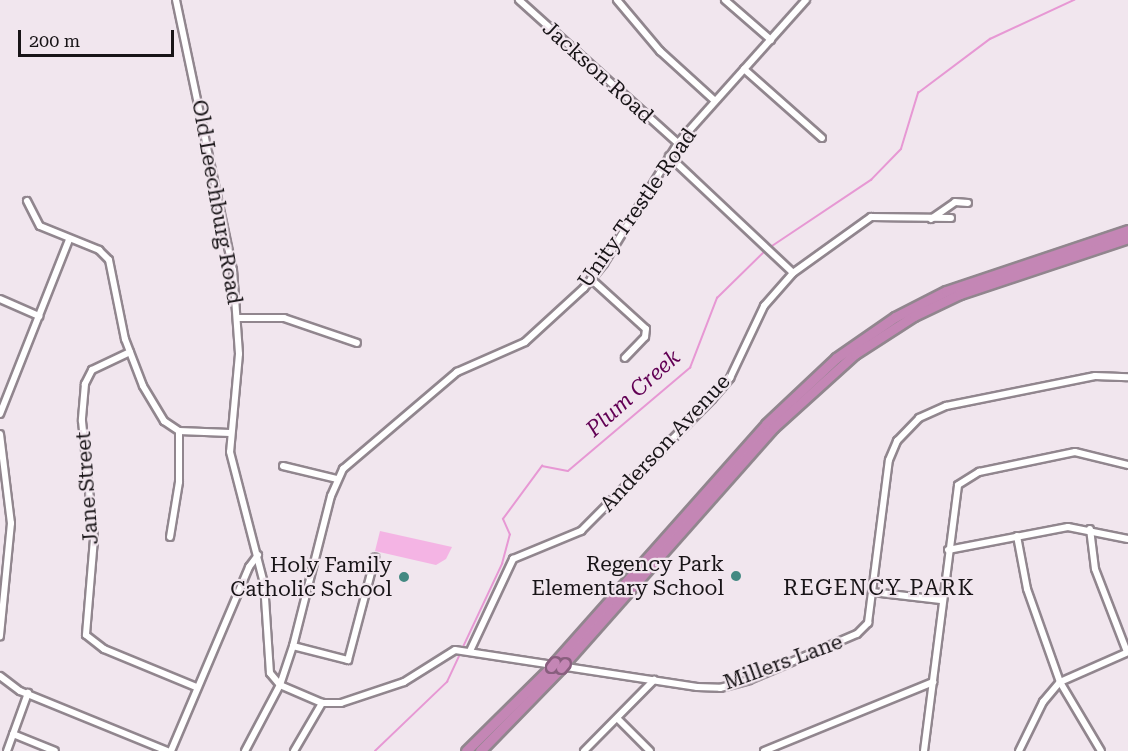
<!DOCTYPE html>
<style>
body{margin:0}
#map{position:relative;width:1128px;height:751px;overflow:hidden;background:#f1e6ee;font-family:"Roboto Serif",serif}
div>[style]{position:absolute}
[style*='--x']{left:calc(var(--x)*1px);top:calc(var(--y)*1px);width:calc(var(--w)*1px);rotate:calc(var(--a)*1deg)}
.green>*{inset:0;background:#f4b4e4}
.stream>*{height:1.5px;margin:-0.75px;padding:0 0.75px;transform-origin:0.75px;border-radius:0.75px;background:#e798d4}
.roads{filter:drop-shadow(2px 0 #91868e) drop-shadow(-2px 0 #91868e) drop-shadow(0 2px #91868e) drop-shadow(0 -2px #91868e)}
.minor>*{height:6px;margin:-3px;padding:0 3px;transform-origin:3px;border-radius:3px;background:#fff}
.highway>*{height:9px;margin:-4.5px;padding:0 4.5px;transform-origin:4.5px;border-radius:4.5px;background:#c486b5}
.bridges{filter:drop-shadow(2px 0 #885e7e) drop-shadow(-2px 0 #885e7e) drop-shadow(0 2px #885e7e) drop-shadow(0 -2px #885e7e)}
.highway-bridge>*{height:9px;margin:-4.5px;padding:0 4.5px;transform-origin:4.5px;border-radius:4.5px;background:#c486b5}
.dots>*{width:16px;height:16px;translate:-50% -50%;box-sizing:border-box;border:3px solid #f1e6ee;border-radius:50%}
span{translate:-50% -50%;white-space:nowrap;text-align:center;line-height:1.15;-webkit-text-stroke:4.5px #f1e6ee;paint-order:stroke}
.street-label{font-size:21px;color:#181417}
.poi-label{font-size:21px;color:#181417}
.right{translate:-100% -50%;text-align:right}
.water-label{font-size:22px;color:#620054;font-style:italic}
.neighbourhood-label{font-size:22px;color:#181417;letter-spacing:1.5px}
.scale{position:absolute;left:18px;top:30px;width:156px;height:27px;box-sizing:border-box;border:3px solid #181417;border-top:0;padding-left:8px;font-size:18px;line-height:21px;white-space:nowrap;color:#181417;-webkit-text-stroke:4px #f1e6ee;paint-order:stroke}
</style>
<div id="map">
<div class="green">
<div style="clip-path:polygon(380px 531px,452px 547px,446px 559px,436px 565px,375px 551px)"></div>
</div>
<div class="stream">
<div style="--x:769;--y:248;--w:123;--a:-33.7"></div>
<div style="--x:871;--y:180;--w:43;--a:-45.9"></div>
<div style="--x:901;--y:149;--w:59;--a:-73.1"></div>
<div style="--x:918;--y:93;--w:90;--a:-36.9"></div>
<div style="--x:990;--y:39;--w:93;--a:-24.9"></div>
<div style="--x:463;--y:647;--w:92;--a:-64.8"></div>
<div style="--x:502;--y:564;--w:30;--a:-75"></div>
<div style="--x:510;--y:535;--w:17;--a:-114"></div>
<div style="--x:503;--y:519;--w:66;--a:-53.7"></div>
<div style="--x:542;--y:466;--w:26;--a:11"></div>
<div style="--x:568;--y:471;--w:160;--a:-40.2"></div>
<div style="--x:690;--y:368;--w:75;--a:-68.9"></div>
<div style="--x:717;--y:298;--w:67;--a:-44.4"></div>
<div style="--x:375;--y:751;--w:100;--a:-43.8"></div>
<div style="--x:447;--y:682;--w:31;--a:-65"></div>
</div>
<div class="roads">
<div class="minor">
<div style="--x:176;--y:0;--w:276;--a:78.1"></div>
<div style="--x:233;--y:270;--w:84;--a:85.9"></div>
<div style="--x:239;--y:354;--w:98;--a:95.2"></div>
<div style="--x:230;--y:452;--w:135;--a:75.5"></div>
<div style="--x:264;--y:583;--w:90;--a:86.2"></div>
<div style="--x:270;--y:673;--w:16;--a:50"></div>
<div style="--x:280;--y:685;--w:46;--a:23.2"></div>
<div style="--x:322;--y:703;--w:19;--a:0"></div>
<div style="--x:341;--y:703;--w:66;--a:-18.4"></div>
<div style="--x:404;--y:682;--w:60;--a:-32.1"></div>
<div style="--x:455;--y:650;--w:245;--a:8.7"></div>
<div style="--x:697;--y:687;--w:23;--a:2"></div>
<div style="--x:720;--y:688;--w:30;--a:-15"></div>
<div style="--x:749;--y:680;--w:117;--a:-23.1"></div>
<div style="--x:857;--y:634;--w:16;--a:-45"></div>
<div style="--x:868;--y:623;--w:164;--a:-82.7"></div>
<div style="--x:889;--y:460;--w:21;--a:-67"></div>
<div style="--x:897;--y:441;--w:32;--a:-46"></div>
<div style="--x:919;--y:418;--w:30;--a:-24"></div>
<div style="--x:946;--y:406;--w:152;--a:-11.4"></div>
<div style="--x:1095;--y:376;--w:33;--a:2"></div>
<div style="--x:519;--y:0;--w:214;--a:42"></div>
<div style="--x:617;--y:0;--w:67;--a:49.9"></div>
<div style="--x:660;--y:51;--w:74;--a:42.3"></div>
<div style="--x:725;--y:0;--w:61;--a:41"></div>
<div style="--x:744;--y:69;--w:104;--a:41.5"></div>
<div style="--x:669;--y:156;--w:170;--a:43.3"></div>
<div style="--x:27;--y:201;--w:28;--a:63"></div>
<div style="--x:40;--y:226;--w:64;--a:22.1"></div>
<div style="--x:99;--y:250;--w:14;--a:45"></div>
<div style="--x:109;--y:260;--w:81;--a:78.6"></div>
<div style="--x:125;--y:339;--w:50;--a:69"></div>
<div style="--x:143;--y:386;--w:41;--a:59"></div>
<div style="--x:164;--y:421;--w:18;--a:34"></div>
<div style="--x:179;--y:431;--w:51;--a:2.2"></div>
<div style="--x:931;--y:219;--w:29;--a:-35"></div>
<div style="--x:955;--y:202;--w:13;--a:4"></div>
<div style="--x:591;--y:279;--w:74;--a:42.3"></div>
<div style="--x:646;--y:329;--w:8;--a:97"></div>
<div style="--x:645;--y:337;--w:29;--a:134"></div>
<div style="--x:0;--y:299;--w:43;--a:23.6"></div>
<div style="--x:238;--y:318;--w:46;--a:0"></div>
<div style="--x:284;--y:318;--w:77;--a:18.9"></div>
<div style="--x:130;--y:352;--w:42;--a:154.7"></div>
<div style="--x:92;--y:370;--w:16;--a:117"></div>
<div style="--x:85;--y:384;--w:37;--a:95"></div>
<div style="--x:82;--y:421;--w:119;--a:84.2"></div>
<div style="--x:94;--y:539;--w:96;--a:94.8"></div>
<div style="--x:86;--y:635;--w:23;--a:38"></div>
<div style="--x:104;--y:649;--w:100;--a:22.4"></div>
<div style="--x:0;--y:414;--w:187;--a:-68.4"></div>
<div style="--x:0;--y:434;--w:90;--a:83"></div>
<div style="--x:11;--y:523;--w:114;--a:95.6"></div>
<div style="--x:283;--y:466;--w:56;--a:13.5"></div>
<div style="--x:1090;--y:529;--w:40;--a:82.9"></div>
<div style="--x:1095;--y:569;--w:89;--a:68.9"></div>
<div style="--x:1017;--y:536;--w:54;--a:79.3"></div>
<div style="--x:1027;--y:589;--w:99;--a:70.5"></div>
<div style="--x:1060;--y:682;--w:80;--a:59.3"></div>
<div style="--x:170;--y:537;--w:56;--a:-80.7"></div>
<div style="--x:179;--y:482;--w:51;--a:-90"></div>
<div style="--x:948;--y:550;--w:122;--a:-10.9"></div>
<div style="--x:1068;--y:527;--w:61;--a:11.3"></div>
<div style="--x:872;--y:592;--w:69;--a:6.6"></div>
<div style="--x:293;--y:646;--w:57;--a:14.3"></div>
<div style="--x:348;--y:660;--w:106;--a:-75.2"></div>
<div style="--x:470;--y:651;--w:102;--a:-64.9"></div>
<div style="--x:513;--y:559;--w:74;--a:-22.4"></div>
<div style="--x:581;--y:531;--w:186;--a:-45.2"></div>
<div style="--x:712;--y:399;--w:28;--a:-49"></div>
<div style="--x:730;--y:378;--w:80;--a:-64.7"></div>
<div style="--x:764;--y:306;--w:44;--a:-48.7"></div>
<div style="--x:793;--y:273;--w:96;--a:-35.7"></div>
<div style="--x:871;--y:217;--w:80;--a:0.7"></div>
<div style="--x:0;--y:676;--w:25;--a:37"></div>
<div style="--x:20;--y:691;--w:159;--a:22.2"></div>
<div style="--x:618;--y:719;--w:45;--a:45"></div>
<div style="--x:13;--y:734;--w:45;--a:22"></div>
<div style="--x:7;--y:751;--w:62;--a:-70.1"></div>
<div style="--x:171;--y:751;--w:200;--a:-67"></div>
<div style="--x:249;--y:567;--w:15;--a:-53"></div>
<div style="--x:245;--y:751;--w:75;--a:-62.1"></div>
<div style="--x:280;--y:685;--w:41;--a:-71.6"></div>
<div style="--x:293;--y:646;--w:155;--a:-75.8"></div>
<div style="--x:331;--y:496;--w:30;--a:-66"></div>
<div style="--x:343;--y:469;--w:150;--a:-40.4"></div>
<div style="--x:457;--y:372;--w:74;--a:-23.8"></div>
<div style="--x:525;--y:342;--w:80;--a:-42.5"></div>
<div style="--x:584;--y:288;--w:32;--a:-51"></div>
<div style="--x:604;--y:263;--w:141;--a:-58.3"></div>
<div style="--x:678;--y:143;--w:192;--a:-48.2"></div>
<div style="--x:294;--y:751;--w:56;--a:-59.7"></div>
<div style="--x:584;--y:751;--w:100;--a:-45.4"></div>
<div style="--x:764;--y:751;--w:183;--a:-22.2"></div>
<div style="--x:924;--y:751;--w:268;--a:-82.7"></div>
<div style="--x:958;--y:485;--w:25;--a:-32"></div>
<div style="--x:979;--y:472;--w:98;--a:-11.8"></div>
<div style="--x:1075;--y:452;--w:55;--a:13.8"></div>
<div style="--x:1019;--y:751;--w:55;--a:-63.9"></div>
<div style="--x:1043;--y:702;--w:26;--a:-50"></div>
<div style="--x:1060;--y:682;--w:74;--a:-23.8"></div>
</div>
<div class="highway">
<div style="--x:555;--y:662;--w:318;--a:-48.4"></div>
<div style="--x:766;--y:424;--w:96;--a:-43.3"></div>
<div style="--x:836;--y:358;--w:72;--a:-34.8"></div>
<div style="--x:895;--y:317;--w:57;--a:-27"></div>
<div style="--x:946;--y:291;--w:192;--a:-18.5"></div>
<div style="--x:565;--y:663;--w:314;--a:-48.5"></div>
<div style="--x:773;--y:428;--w:110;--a:-42.1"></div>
<div style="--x:855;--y:354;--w:70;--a:-32.8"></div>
<div style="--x:914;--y:316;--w:51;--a:-25.6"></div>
<div style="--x:960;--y:294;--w:177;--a:-18.4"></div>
<div style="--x:466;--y:751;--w:120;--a:-44.7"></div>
<div style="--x:480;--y:751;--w:116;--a:-45.7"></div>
</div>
</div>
<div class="bridges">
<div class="highway-bridge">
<div style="--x:551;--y:667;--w:6;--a:-51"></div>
<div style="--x:561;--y:668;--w:6;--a:-51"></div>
</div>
</div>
<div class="dots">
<div style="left:736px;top:576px;background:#438982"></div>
<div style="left:404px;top:577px;background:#438982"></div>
</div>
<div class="street-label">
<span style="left:598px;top:72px;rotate:42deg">Jackson Road</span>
<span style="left:217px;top:202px;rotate:80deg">Old Leechburg Road</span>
<span style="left:637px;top:208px;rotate:-55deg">Unity Trestle Road</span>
<span style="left:665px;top:443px;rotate:-47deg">Anderson Avenue</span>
<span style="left:87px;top:488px;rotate:-94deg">Jane Street</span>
<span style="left:783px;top:662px;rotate:-20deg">Millers Lane</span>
</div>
<div class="poi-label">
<span class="right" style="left:724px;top:576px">Regency Park<br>Elementary School</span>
<span class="right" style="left:392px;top:577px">Holy Family<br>Catholic School</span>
</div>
<div class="water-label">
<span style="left:633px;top:393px;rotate:-42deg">Plum Creek</span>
</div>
<div class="neighbourhood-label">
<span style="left:879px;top:588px">REGENCY PARK</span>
</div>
<div class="scale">200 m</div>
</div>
